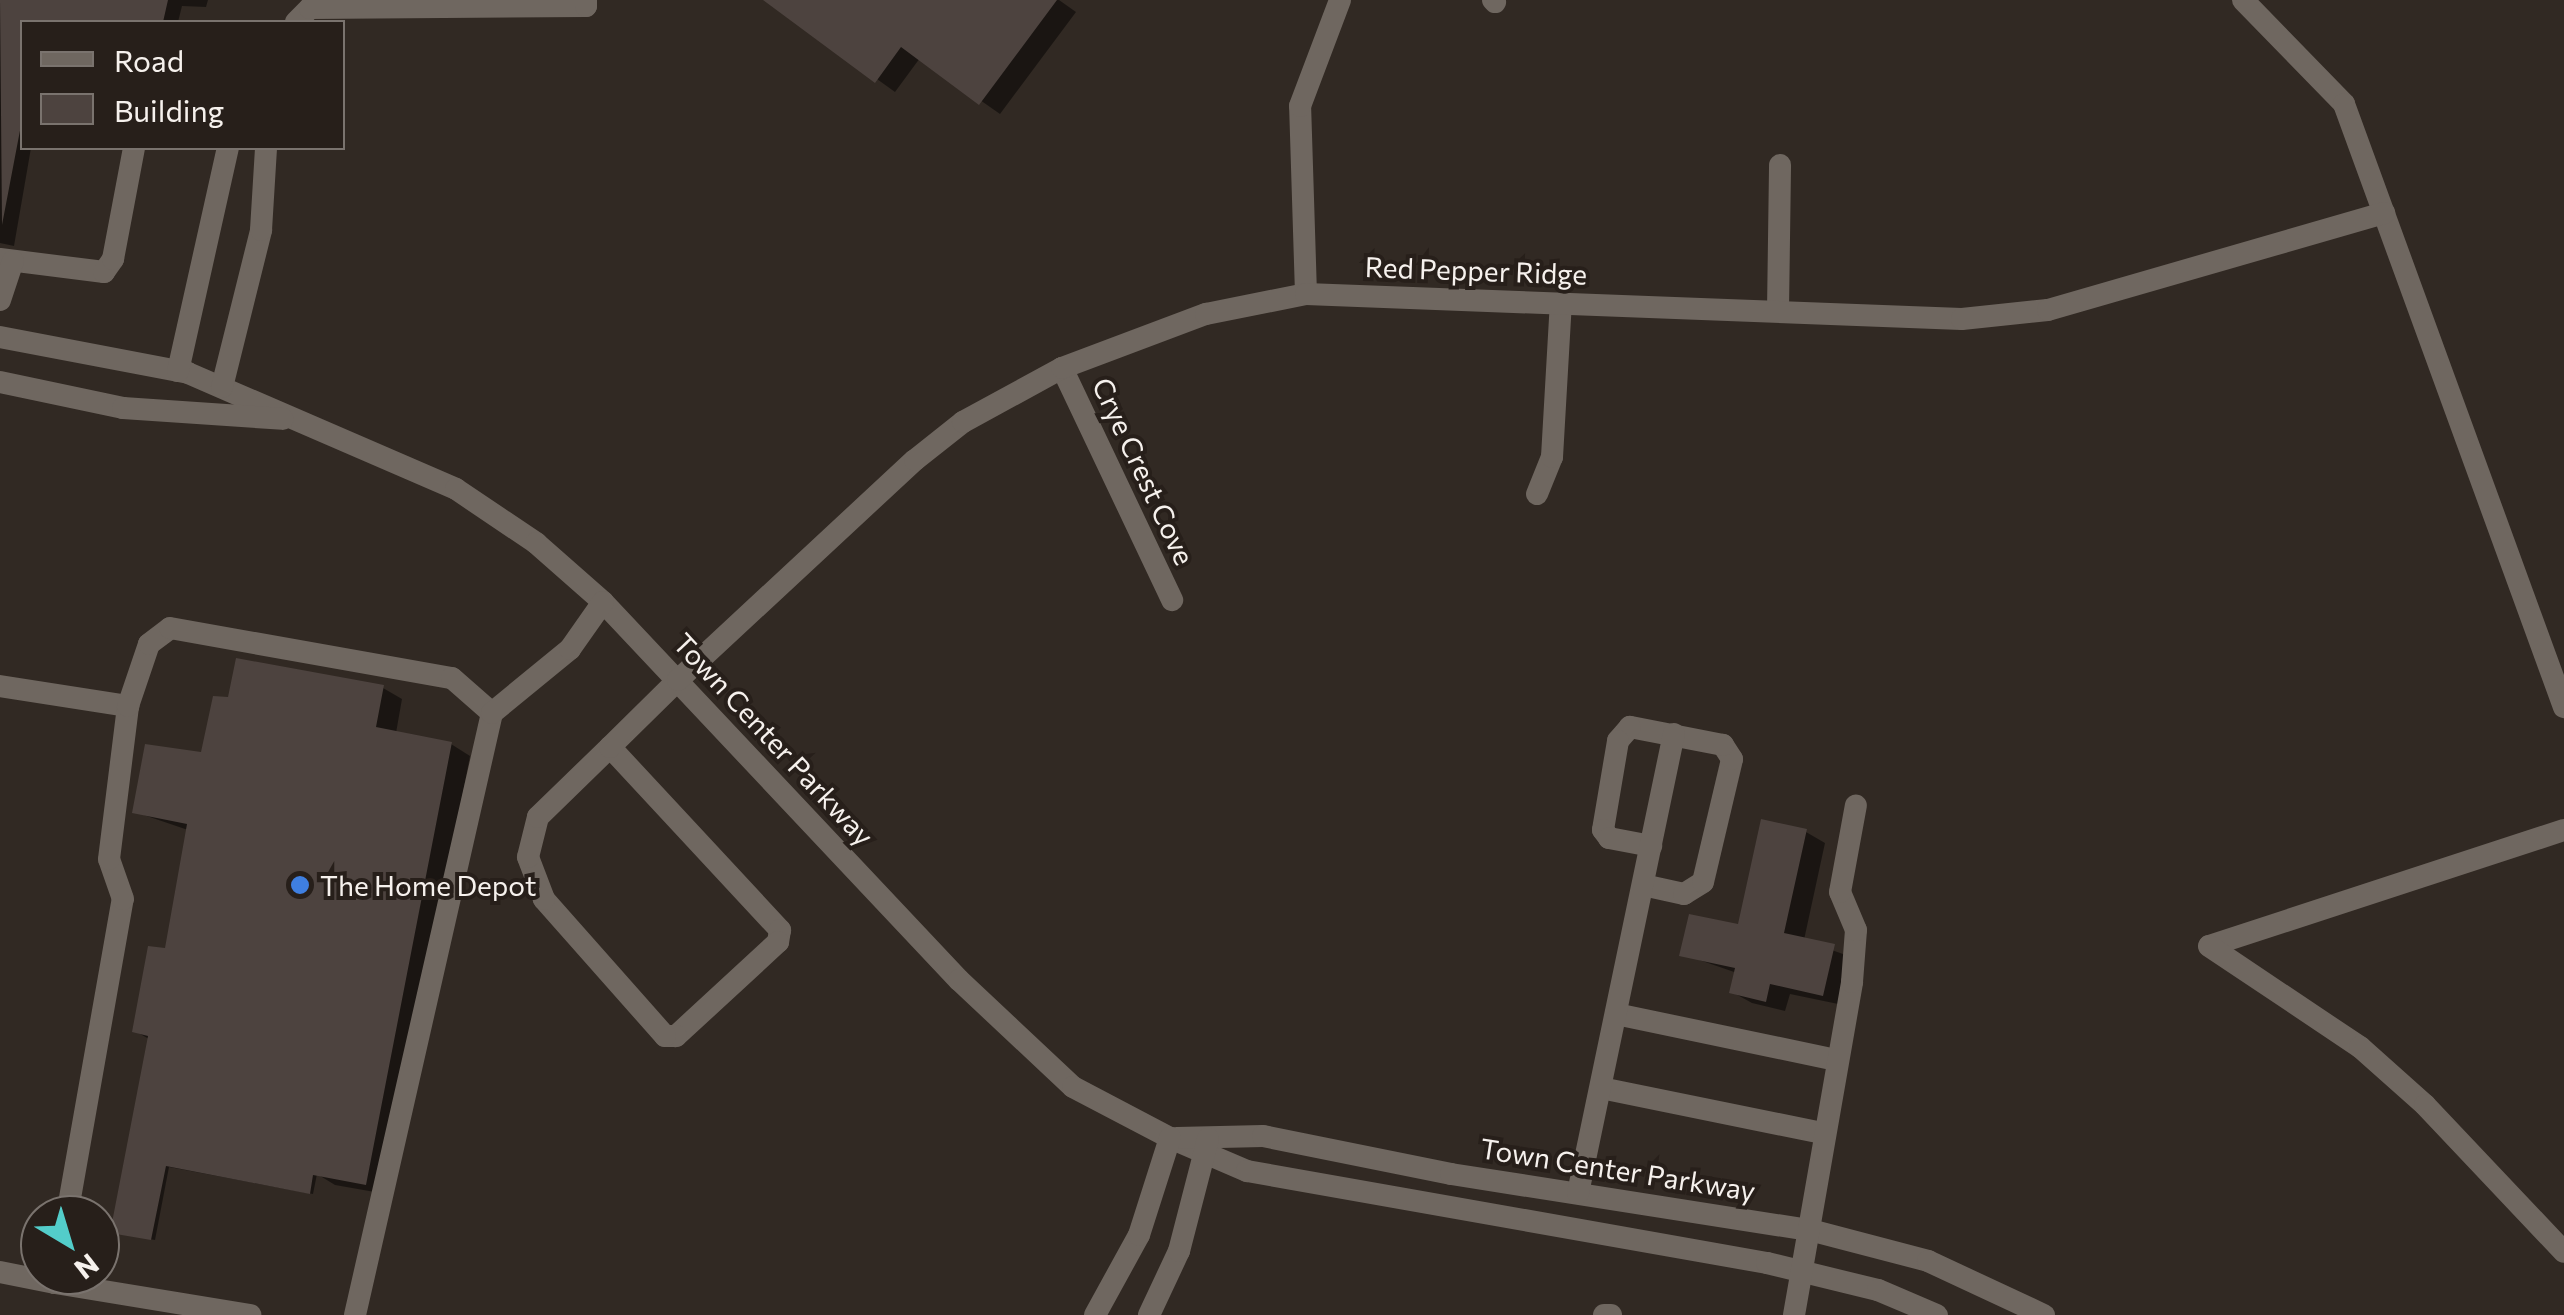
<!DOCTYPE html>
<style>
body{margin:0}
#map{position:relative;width:2564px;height:1315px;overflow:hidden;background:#312923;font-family:Commissioner,sans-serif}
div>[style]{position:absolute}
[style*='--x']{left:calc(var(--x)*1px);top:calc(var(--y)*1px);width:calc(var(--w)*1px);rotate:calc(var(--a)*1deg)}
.shadow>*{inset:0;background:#0007}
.building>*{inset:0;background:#4d433f}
.minor>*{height:22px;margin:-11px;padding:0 11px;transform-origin:11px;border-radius:11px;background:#6f6760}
.dots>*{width:28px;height:28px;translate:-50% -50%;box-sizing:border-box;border:5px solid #271f1a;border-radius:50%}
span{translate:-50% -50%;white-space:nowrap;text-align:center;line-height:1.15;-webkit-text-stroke:8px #271f1a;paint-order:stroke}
.street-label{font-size:28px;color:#f6f1ed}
.poi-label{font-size:28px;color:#f6f1ed}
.left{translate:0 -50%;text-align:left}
.legend{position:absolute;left:20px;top:20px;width:325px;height:130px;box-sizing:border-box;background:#271f1a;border:2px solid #7a736e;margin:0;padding:12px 18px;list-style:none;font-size:30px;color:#f6f1ed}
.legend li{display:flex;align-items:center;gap:20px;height:50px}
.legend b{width:50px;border:2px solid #7a736e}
.north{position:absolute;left:20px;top:1195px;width:100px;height:100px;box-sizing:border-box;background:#271f1a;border:2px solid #7a736e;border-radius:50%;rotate:142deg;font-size:28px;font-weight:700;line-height:40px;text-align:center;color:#f6f1ed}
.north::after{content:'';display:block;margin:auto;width:35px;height:45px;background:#53cdca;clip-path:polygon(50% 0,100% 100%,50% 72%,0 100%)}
</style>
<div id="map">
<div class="shadow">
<div style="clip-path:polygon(0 0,208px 0,206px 7px,182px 6px,178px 22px,22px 22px,22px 148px,31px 148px,14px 246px,0 243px)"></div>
<div style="clip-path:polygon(767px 0,1059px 0,1076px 12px,1000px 114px,920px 58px,895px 92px)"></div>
<div style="clip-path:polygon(383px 688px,402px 699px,396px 733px,451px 744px,470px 756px,386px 1194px,335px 1185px,317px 1174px,313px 1194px,169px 1167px,155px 1240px,116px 1233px,149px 1039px,135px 1031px,167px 951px,188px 830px,135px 812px,203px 755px)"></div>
<div style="clip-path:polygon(1806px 832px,1825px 843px,1804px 940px,1854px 958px,1843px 1005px,1790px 994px,1785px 1011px,1752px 1003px,1732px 992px,1737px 973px,1682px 954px,1740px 927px)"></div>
</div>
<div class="building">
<div style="clip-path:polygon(0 0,168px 0,163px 22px,22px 22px,22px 120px,2px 225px)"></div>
<div style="clip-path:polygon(763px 0,1057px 0,979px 105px,901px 47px,875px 83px)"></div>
<div style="clip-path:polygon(236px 658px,384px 685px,376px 727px,452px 742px,366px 1185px,313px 1175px,310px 1194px,166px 1166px,151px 1240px,110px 1233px,148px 1036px,132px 1032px,148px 946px,165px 948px,187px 824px,132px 813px,145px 744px,201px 752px,213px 696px,228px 697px)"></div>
<div style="clip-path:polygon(1761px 819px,1807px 829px,1784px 933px,1835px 944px,1823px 996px,1770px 984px,1766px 1002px,1729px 993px,1735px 968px,1679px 956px,1689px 914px,1738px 924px)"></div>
</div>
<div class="minor">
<div style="--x:1493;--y:0;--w:3;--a:45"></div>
<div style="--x:2243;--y:0;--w:145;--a:45.8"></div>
<div style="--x:2344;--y:104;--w:642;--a:69.96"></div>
<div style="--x:296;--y:22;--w:20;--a:-45"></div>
<div style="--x:310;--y:8;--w:276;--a:-0.4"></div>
<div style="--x:586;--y:6;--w:6;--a:-90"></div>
<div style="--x:0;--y:259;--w:105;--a:7.1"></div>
<div style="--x:104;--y:272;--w:16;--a:-55"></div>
<div style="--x:113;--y:259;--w:113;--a:-79.3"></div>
<div style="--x:1306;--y:294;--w:188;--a:-91.8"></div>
<div style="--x:1300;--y:106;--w:113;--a:-69.3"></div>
<div style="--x:0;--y:300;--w:41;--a:-71.6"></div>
<div style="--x:1778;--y:311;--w:146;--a:-89.2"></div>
<div style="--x:0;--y:337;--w:191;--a:10.8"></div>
<div style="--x:188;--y:373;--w:292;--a:23.4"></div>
<div style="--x:456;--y:489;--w:97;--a:34"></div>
<div style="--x:536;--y:543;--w:89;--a:41.4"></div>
<div style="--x:603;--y:602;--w:519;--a:46.72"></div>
<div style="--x:959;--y:980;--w:156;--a:43.2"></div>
<div style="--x:1073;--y:1087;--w:110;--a:27.7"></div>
<div style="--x:1170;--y:1138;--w:84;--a:23.2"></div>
<div style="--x:1247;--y:1171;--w:528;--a:10.03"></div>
<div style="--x:1767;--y:1263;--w:114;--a:13.7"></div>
<div style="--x:1878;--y:1290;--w:64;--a:23"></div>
<div style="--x:1062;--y:368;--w:257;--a:64.6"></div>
<div style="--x:178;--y:371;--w:229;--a:-77.4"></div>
<div style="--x:0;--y:382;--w:126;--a:11.9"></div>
<div style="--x:123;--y:408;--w:160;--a:3.9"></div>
<div style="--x:222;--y:387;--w:162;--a:-76"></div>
<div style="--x:261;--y:230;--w:82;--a:-86.5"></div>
<div style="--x:1537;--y:494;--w:40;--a:-68"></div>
<div style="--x:1552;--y:457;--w:154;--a:-86.7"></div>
<div style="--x:0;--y:686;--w:130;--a:8.9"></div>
<div style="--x:610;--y:747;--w:250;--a:47.1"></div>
<div style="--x:780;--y:930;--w:12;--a:99"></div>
<div style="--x:778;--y:942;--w:139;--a:137.3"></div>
<div style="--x:676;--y:1036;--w:11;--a:180"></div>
<div style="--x:665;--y:1036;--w:183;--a:-131.5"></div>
<div style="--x:544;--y:899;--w:45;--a:-110.9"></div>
<div style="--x:528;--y:857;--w:41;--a:-76"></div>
<div style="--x:538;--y:817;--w:100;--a:-44.2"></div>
<div style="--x:610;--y:747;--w:95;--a:-44.6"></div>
<div style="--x:678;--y:680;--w:323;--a:-42.9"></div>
<div style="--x:915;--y:460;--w:61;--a:-38.4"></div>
<div style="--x:963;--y:422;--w:113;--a:-28.6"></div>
<div style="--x:1062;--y:368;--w:154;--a:-20.6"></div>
<div style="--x:1206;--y:314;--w:102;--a:-11.3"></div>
<div style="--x:1306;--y:294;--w:656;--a:2.18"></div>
<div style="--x:1962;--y:319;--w:86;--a:-6"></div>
<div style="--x:2048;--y:310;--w:350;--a:-16.1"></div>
<div style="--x:2564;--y:830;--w:373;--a:161.9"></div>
<div style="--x:2209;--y:946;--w:182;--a:33.8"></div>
<div style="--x:2360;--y:1047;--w:87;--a:41.7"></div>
<div style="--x:2425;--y:1105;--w:202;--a:46.6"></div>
<div style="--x:1643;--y:885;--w:42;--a:12.4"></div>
<div style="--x:1684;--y:894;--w:22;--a:-32"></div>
<div style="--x:1703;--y:882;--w:126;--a:-76.7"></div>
<div style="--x:1732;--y:759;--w:17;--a:-123"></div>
<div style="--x:1723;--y:745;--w:95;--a:-169"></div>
<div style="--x:1630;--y:727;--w:18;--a:131"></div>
<div style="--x:1618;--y:741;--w:90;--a:99.6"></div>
<div style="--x:1603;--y:830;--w:10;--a:53"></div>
<div style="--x:1609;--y:838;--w:43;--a:10.8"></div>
<div style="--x:1616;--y:1014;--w:226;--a:11.8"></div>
<div style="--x:1601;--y:1088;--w:227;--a:11.5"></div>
<div style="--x:1177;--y:1138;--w:86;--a:-1.3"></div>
<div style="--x:1263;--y:1136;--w:192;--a:11.4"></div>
<div style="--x:1451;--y:1174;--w:363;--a:8.9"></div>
<div style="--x:1810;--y:1230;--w:122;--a:14.7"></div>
<div style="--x:1928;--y:1261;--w:128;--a:25"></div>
<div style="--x:1578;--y:1193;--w:469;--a:-78.2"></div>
<div style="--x:67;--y:1215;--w:321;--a:-80"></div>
<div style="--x:123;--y:899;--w:42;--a:-109.3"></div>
<div style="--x:109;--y:859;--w:154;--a:-82.9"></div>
<div style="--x:128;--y:706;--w:65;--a:-71.3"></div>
<div style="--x:149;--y:644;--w:26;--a:-37"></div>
<div style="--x:170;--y:628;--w:286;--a:10.1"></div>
<div style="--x:452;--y:678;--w:53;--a:41.2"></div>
<div style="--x:0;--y:1272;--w:56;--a:11.3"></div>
<div style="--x:56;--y:1275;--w:8;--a:97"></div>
<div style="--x:55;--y:1283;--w:198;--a:9.3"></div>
<div style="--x:355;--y:1315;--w:617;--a:-77.18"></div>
<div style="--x:492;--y:713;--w:101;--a:-39.4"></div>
<div style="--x:570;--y:649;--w:57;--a:-54.9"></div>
<div style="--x:1095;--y:1315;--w:91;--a:-61.2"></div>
<div style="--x:1139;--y:1235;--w:102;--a:-72.3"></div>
<div style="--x:1149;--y:1315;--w:71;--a:-64.9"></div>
<div style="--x:1179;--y:1251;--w:116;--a:-75.5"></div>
<div style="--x:1604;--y:1315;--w:7;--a:0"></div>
<div style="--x:1794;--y:1315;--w:338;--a:-80.1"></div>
<div style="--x:1852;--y:982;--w:52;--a:-85.6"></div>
<div style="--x:1856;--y:930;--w:41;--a:-112.8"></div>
<div style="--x:1840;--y:892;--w:88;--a:-79.6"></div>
</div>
<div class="dots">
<div style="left:300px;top:885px;background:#3f7fe0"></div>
</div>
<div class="street-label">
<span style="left:1476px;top:270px;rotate:2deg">Red Pepper Ridge</span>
<span style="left:1144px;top:471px;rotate:65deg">Crye Crest Cove</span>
<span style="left:774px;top:739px;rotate:47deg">Town Center Parkway</span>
<span style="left:1618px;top:1169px;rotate:9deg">Town Center Parkway</span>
</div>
<div class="poi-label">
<span class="left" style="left:320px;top:885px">The Home Depot</span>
</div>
<ul class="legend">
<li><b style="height:12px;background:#6f6760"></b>Road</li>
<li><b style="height:28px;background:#4d433f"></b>Building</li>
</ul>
<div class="north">N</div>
</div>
